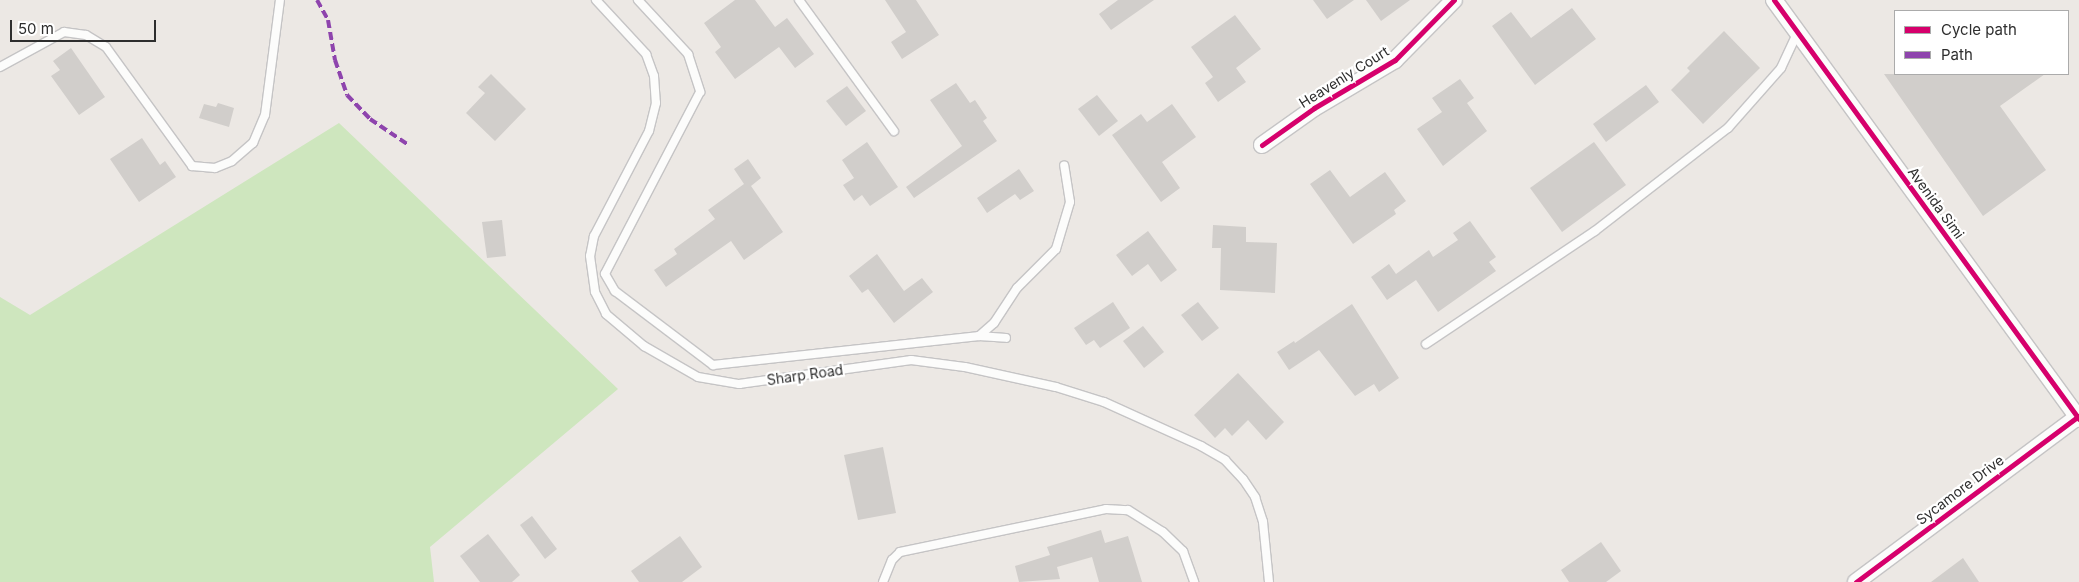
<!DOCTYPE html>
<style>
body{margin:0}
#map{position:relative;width:2079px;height:582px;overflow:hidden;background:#ece8e4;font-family:Inter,sans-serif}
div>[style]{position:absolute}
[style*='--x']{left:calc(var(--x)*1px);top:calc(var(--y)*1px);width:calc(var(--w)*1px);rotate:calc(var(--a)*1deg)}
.green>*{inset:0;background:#cee6be}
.building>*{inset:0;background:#d1cecb}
.roads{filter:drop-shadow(1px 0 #c5c4c5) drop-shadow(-1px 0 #c5c4c5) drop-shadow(0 1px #c5c4c5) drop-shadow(0 -1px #c5c4c5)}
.service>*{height:8px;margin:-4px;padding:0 4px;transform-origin:4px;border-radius:4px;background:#fcfcfb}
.minor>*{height:16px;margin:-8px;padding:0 8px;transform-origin:8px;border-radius:8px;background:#fcfcfb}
.quiet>*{height:4px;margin-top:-2px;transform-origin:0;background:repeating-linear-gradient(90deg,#8e44ad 0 8px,transparent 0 12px)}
.cycleway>*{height:5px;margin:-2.5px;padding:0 2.5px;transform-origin:2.5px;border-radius:2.5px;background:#d6006c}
span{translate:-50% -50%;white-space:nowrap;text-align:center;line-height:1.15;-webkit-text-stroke:4.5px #fff;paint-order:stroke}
.street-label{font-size:14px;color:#2e2e2e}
.legend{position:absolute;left:1894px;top:10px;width:175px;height:65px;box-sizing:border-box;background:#fff;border:1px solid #ababab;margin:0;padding:6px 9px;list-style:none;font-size:15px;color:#2e2e2e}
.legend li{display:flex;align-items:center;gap:10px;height:25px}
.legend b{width:25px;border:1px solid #ababab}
.scale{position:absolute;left:10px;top:20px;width:146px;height:22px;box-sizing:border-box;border:2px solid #2e2e2e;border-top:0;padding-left:6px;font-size:15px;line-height:18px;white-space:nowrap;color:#2e2e2e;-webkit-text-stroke:4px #fff;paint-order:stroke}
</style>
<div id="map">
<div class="green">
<div style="clip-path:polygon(339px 123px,618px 389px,430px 547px,434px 582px,0 582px,0 297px,30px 315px)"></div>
</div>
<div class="building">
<div style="clip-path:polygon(735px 0,755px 0,775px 27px,787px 18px,814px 54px,795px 68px,779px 47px,735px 79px,715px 52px,721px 47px,704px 23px)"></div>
<div style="clip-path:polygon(885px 0,916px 0,939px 35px,902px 59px,891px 42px,906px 32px)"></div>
<div style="clip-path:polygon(1118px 0,1154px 0,1111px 30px,1099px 14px)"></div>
<div style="clip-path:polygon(1313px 0,1354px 0,1327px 19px)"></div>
<div style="clip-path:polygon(1366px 0,1410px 0,1381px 21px)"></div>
<div style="clip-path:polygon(1572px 8px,1596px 39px,1535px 85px,1492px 26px,1511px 12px,1531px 38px)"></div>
<div style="clip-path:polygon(1235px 15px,1261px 49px,1236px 68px,1246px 82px,1218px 102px,1205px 83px,1213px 77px,1191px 47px)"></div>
<div style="clip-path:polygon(1724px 31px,1760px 68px,1703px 124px,1671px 90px,1690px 71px,1687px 68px)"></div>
<div style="clip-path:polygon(71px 48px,105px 97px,79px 115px,51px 76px,60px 70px,53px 61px)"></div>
<div style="clip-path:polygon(491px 74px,526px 109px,495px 141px,466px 113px,485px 93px,478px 87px)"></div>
<div style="clip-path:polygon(1884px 74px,2045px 74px,2000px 106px,2046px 170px,1983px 216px)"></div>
<div style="clip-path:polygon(1460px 79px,1474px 98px,1467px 103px,1487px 131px,1443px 166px,1417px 129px,1442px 112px,1432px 98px)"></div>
<div style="clip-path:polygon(956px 83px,970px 103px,975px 100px,987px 118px,983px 121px,997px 141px,914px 198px,906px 187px,962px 146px,930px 100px)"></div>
<div style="clip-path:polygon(1646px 85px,1659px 102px,1606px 142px,1593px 124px)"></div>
<div style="clip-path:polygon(847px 86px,866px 111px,846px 126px,826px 101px)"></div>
<div style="clip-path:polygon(1097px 95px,1118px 121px,1099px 136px,1078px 109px)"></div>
<div style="clip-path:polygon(218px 103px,234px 108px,229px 127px,199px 118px,204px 104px,216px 107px)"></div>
<div style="clip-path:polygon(1172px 104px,1196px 137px,1162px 162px,1180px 188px,1161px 202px,1112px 135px,1141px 114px,1147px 122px)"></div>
<div style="clip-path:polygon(142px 138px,160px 165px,165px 161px,176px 177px,139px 202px,110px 159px)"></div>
<div style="clip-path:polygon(867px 142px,898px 187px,870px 206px,862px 195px,854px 201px,843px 185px,854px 178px,842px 160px)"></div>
<div style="clip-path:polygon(1594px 142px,1626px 185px,1562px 232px,1530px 188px)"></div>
<div style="clip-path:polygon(748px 159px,761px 178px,751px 186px,783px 232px,744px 260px,731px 241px,666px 287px,654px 270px,677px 254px,674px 249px,715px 219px,708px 210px,744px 184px,734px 169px)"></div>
<div style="clip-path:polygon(1019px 169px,1034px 191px,1020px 200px,1015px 194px,987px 213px,977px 198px)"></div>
<div style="clip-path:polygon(1330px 170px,1350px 197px,1385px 172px,1406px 201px,1394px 210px,1396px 214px,1353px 244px,1310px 184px)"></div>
<div style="clip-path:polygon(502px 220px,506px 256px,487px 258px,482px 222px)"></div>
<div style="clip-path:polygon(1470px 221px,1496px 257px,1489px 262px,1496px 271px,1438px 312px,1416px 280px,1387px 300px,1371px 277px,1389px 264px,1396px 274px,1429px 250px,1433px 257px,1458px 240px,1453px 233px)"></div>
<div style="clip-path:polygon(1213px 225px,1246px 227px,1246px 242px,1277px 243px,1275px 293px,1220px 290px,1221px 248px,1212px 248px)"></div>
<div style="clip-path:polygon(1148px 231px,1177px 270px,1161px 282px,1148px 264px,1132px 276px,1116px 255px)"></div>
<div style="clip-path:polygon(877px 254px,904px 291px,922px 278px,933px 292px,894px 323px,868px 289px,862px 293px,849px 276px)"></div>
<div style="clip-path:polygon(1113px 302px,1130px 328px,1100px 348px,1094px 340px,1086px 345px,1074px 328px)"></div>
<div style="clip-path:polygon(1198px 302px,1219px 328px,1202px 341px,1181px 315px)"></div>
<div style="clip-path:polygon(1352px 304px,1399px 378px,1379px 392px,1374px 384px,1355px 396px,1319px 350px,1289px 370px,1277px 352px,1294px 341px,1295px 343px)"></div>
<div style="clip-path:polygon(1143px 326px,1164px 352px,1144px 368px,1123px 341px)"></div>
<div style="clip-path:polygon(1238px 373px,1284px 422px,1266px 440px,1248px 420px,1232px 436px,1225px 428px,1215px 438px,1194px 415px)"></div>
<div style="clip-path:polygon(883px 447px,896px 513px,858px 520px,844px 455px)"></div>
<div style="clip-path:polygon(532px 516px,557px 549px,545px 559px,520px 525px)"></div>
<div style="clip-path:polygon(1101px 530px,1105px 543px,1128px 536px,1142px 582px,1099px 582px,1092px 557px,1057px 567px,1060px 579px,1019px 582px,1015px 566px,1050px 555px,1047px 547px)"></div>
<div style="clip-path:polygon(488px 534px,520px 575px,512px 582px,480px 582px,460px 556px)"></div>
<div style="clip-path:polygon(680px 536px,702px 567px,682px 582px,639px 582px,631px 571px)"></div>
<div style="clip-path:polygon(1601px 542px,1621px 571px,1606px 582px,1569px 582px,1561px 570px)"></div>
<div style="clip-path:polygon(1963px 558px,1979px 582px,1931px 582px)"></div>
</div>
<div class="roads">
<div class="service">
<div style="--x:596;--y:0;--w:74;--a:47.2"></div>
<div style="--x:646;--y:54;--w:23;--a:70"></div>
<div style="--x:654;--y:76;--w:27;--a:86"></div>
<div style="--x:656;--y:103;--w:29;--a:104"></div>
<div style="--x:649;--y:131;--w:119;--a:117.6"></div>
<div style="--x:594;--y:236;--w:20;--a:101"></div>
<div style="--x:590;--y:256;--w:36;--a:82"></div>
<div style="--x:595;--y:292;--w:25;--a:63"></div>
<div style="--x:606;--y:314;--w:50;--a:40.1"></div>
<div style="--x:644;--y:346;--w:62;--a:29.9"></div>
<div style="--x:698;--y:377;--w:42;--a:9.7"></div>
<div style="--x:739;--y:384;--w:174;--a:-7.9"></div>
<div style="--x:911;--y:360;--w:54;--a:7.4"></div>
<div style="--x:965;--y:367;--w:93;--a:12.4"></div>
<div style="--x:1056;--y:387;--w:50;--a:17.4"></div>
<div style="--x:1104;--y:402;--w:107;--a:24.4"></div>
<div style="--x:1201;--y:446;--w:28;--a:30"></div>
<div style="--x:1225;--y:460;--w:26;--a:47"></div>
<div style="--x:1243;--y:479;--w:22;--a:56"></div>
<div style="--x:1255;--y:497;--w:26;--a:72"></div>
<div style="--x:1263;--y:522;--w:60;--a:84.3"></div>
<div style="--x:638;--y:0;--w:74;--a:47.2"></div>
<div style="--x:688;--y:54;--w:40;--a:72"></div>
<div style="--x:700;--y:92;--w:205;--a:117.6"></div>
<div style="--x:605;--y:274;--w:20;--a:60"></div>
<div style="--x:615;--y:291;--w:123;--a:37.1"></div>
<div style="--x:713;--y:365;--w:268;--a:-6.2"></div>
<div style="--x:979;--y:336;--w:20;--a:-41"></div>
<div style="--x:994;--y:323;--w:42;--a:-56.7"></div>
<div style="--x:1017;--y:288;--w:55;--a:-45"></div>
<div style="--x:1056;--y:249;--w:49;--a:-73.4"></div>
<div style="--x:1070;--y:202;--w:37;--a:-99"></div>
<div style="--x:799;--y:0;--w:162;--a:54.1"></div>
<div style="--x:0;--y:67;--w:73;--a:-28.7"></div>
<div style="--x:64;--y:32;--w:22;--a:8"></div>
<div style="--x:86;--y:35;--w:23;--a:31"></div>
<div style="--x:106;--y:47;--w:147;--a:54.1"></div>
<div style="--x:192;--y:166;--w:23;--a:5"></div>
<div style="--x:215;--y:168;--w:18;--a:-22"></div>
<div style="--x:232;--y:161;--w:28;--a:-41"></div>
<div style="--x:253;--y:143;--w:30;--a:-67"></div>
<div style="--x:265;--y:115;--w:116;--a:-82.6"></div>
<div style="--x:979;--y:336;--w:27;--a:4"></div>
<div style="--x:1426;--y:344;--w:203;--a:-33.8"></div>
<div style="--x:1595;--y:231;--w:168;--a:-37.8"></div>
<div style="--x:1728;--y:128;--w:80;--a:-48.5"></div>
<div style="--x:1781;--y:68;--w:40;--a:-65"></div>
<div style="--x:883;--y:582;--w:24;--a:-68"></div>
<div style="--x:892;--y:560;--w:11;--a:-45"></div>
<div style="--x:900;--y:552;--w:210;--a:-11.8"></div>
<div style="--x:1106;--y:509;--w:22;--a:3"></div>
<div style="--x:1128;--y:510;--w:41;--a:32.2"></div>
<div style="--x:1163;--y:532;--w:28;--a:44"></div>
<div style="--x:1183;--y:551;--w:33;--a:70"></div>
</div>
<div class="minor">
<div style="--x:1774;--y:0;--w:518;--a:53.95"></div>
<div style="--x:1262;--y:145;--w:64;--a:-35.4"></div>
<div style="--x:1314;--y:108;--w:94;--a:-30.7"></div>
<div style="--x:1395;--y:60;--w:84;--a:-45.5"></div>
<div style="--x:1856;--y:582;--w:278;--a:-36.7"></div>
</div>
</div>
<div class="quiet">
<div style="--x:317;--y:0;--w:23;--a:61"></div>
<div style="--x:328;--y:20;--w:41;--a:80.1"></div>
<div style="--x:335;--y:60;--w:37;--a:71"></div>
<div style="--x:347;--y:95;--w:33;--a:46"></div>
<div style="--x:370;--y:119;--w:45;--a:34"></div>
</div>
<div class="cycleway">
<div style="--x:1774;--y:0;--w:518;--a:53.95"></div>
<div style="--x:1262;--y:145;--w:64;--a:-35.4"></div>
<div style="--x:1314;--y:108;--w:94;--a:-30.7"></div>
<div style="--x:1395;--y:60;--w:84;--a:-45.5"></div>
<div style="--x:1856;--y:582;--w:278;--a:-36.7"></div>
</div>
<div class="street-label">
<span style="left:1344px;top:77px;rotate:-32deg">Heavenly Court</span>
<span style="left:1936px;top:203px;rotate:54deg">Avenida Simi</span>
<span style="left:805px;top:375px;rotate:-8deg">Sharp Road</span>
<span style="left:1960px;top:490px;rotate:-37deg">Sycamore Drive</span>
</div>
<ul class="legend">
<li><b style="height:6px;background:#d6006c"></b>Cycle path</li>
<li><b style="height:6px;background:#8e44ad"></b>Path</li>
</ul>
<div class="scale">50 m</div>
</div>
